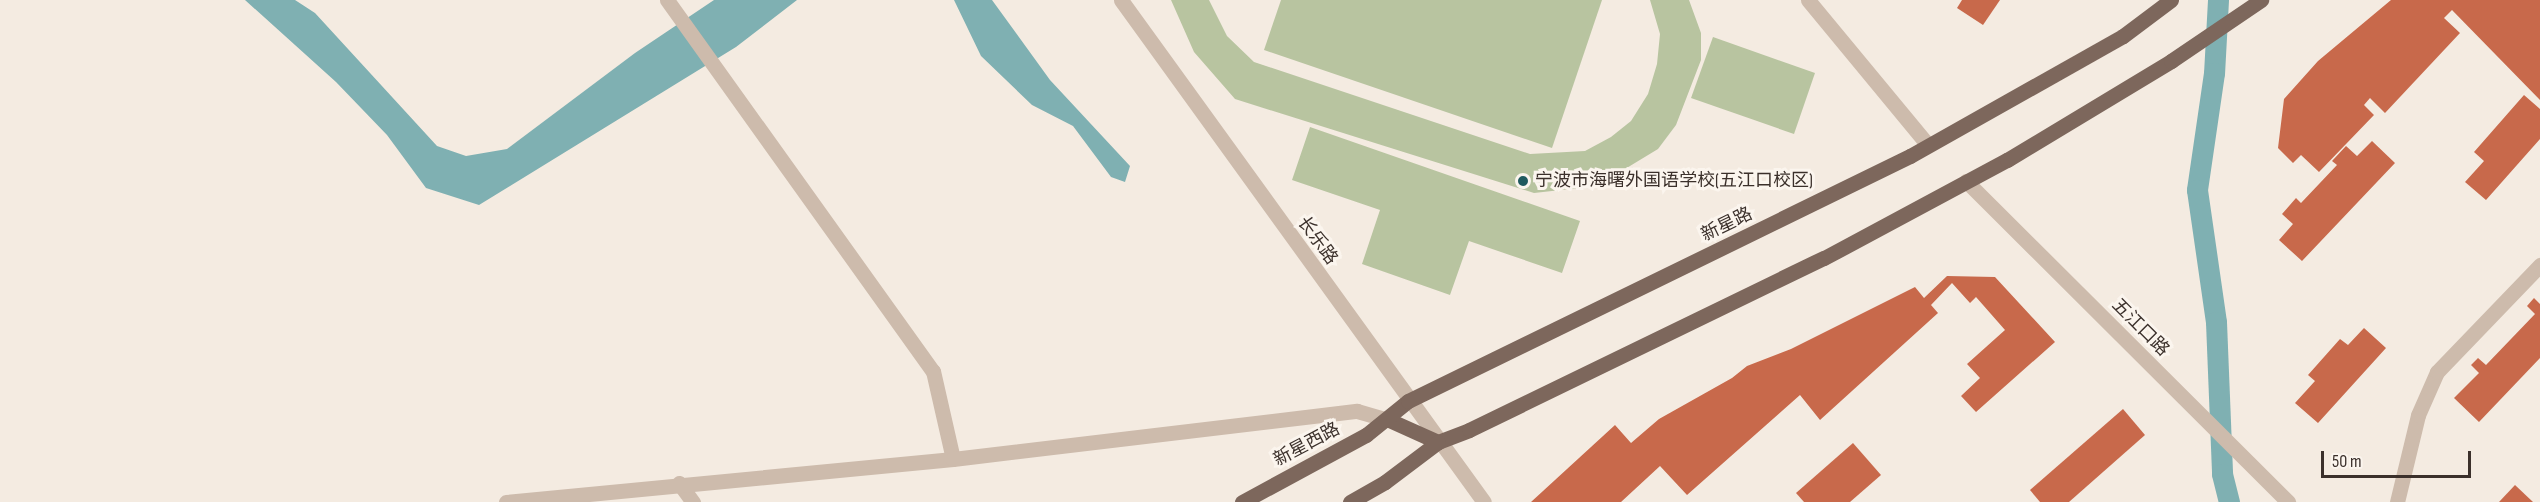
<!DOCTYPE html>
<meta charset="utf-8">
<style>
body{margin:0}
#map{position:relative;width:2540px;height:502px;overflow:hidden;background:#f4ebe1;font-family:"Sofia Sans Condensed","Noto Sans SC",sans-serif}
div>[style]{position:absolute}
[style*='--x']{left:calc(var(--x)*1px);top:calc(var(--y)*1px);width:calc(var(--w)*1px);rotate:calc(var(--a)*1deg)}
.green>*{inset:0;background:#b8c4a0}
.water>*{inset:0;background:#7fb0b2}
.canal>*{height:21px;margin:-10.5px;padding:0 10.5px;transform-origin:10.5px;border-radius:10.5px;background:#7fb0b2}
.building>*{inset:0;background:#c8694b}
.minor>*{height:15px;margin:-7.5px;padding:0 7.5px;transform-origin:7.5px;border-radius:7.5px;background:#cdbbac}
.tertiary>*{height:15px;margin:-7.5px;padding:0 7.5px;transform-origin:7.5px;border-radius:7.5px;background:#cdbbac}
.primary>*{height:15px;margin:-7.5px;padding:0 7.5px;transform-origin:7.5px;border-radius:7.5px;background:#7d675c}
.dots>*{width:16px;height:16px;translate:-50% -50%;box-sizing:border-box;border:3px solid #fbf5ee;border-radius:50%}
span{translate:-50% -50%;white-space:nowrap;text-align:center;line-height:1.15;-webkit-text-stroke:6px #fbf5ee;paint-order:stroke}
.poi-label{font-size:18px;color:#3b302b}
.left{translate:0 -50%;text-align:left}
.street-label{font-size:18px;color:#3b302b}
.scale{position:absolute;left:2321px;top:451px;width:150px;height:27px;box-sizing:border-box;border:3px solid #3b302b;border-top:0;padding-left:8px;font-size:18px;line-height:21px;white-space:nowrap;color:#3b302b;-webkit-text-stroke:4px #fbf5ee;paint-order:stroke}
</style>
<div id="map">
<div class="green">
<div style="clip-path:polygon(1171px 0,1209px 0,1227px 36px,1254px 62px,1530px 154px,1585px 151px,1611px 137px,1631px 121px,1648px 94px,1657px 64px,1660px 34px,1650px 0,1689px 0,1701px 33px,1701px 60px,1676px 125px,1658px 149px,1597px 186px,1534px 193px,1235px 99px,1194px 52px)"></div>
<div style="clip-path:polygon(1281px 0,1602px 0,1552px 148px,1264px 50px)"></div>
<div style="clip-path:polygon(1713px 37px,1815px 73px,1794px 134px,1691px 98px)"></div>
<div style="clip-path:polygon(1310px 127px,1580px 221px,1562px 273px,1469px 241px,1450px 295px,1362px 264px,1380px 210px,1292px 180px)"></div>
</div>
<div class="water">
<div style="clip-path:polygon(245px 0,295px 0,315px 13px,437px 146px,466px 156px,507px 149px,635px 53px,714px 0,797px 0,736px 47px,479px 205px,426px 188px,387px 135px,336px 82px)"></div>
<div style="clip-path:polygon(954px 0,992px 0,1050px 80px,1130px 166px,1125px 182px,1111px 177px,1073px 126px,1032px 105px,981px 56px)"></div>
</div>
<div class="canal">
<div style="--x:2218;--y:0;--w:73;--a:93.1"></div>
<div style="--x:2214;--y:73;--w:118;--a:98.3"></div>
<div style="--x:2197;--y:190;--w:133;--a:81.8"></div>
<div style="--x:2216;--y:322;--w:152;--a:87.7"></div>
<div style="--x:2222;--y:474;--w:29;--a:76"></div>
</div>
<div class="building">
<div style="clip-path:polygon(1962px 0,2000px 0,1983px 25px,1957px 8px)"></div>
<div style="clip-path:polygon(2391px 0,2540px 0,2540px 100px,2452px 10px,2444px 18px,2460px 33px,2385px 113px,2370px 98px,2364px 105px,2374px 115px,2319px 172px,2301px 155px,2293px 163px,2278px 148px,2284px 99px,2318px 61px)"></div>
<div style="clip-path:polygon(2524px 95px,2540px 109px,2540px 139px,2486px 200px,2465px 182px,2484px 161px,2474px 152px)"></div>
<div style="clip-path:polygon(2372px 141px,2395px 163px,2302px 261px,2279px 240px,2293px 224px,2282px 214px,2296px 198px,2301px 203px,2337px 165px,2332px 161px,2346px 146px,2357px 156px)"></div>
<div style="clip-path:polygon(1947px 276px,1995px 277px,2055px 342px,1976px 412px,1961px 396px,1980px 378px,1967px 364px,2005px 330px,1976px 297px,1970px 303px,1952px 283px,1931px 305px,1938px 313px,1820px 420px,1800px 395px,1687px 495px,1660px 466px,1621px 502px,1531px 502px,1615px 425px,1631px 443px,1659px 419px,1732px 378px,1747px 366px,1791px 349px,1915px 287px,1924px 298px)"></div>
<div style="clip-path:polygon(2534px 298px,2540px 304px,2540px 358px,2479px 422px,2454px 398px,2479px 373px,2471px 365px,2478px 358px,2486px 365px,2535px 314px,2527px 306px)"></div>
<div style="clip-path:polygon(2364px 328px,2386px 348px,2318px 423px,2295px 403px,2315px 381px,2308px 375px,2340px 339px,2348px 345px)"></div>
<div style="clip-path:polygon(2123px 409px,2145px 435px,2069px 502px,2040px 502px,2030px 490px)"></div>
<div style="clip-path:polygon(1853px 443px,1881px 475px,1850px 502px,1804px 502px,1796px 493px)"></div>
<div style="clip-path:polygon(2515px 485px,2533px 502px,2499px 502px)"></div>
</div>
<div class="minor">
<div style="--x:667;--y:0;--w:457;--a:54.4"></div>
<div style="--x:933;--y:371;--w:90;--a:77.2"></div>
<div style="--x:1808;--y:0;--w:188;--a:50.4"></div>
<div style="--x:1966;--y:181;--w:455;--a:44.9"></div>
<div style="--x:2397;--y:502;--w:89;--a:-76.4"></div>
<div style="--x:2418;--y:415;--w:47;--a:-66.2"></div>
<div style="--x:2437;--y:372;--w:149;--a:-46.1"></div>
</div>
<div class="tertiary">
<div style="--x:1121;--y:0;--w:619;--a:54.13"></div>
<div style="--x:679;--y:483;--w:24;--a:54"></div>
<div style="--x:506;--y:502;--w:449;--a:-5.5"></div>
<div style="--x:953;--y:459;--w:407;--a:-6.8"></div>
<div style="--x:1357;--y:411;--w:33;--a:16"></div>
</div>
<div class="primary">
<div style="--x:1389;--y:420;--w:54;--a:24.2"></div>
<div style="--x:1438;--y:442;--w:33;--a:-21"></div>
<div style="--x:1469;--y:430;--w:394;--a:-25.9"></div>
<div style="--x:1824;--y:258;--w:208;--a:-28.2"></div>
<div style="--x:2007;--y:160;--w:192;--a:-31.1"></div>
<div style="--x:2171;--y:61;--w:109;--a:-34.1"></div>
<div style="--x:1242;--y:502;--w:141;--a:-28.4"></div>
<div style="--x:1366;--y:435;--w:54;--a:-39"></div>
<div style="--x:1408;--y:401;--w:559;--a:-26.01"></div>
<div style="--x:1910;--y:156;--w:244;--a:-29.4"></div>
<div style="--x:2123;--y:36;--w:60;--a:-36.9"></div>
<div style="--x:1350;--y:502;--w:40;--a:-29.7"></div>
<div style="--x:1385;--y:482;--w:66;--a:-37"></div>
</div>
<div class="dots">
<div style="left:1523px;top:181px;background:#1f5a5e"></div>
</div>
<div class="poi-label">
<span class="left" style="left:1535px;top:181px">宁波市海曙外国语学校(五江口校区)</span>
</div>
<div class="street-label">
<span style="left:1727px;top:225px;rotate:-26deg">新星路</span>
<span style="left:1317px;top:241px;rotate:54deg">长乐路</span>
<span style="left:2140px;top:328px;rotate:45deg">五江口路</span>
<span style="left:1307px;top:445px;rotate:-28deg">新星西路</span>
</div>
<div class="scale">50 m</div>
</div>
